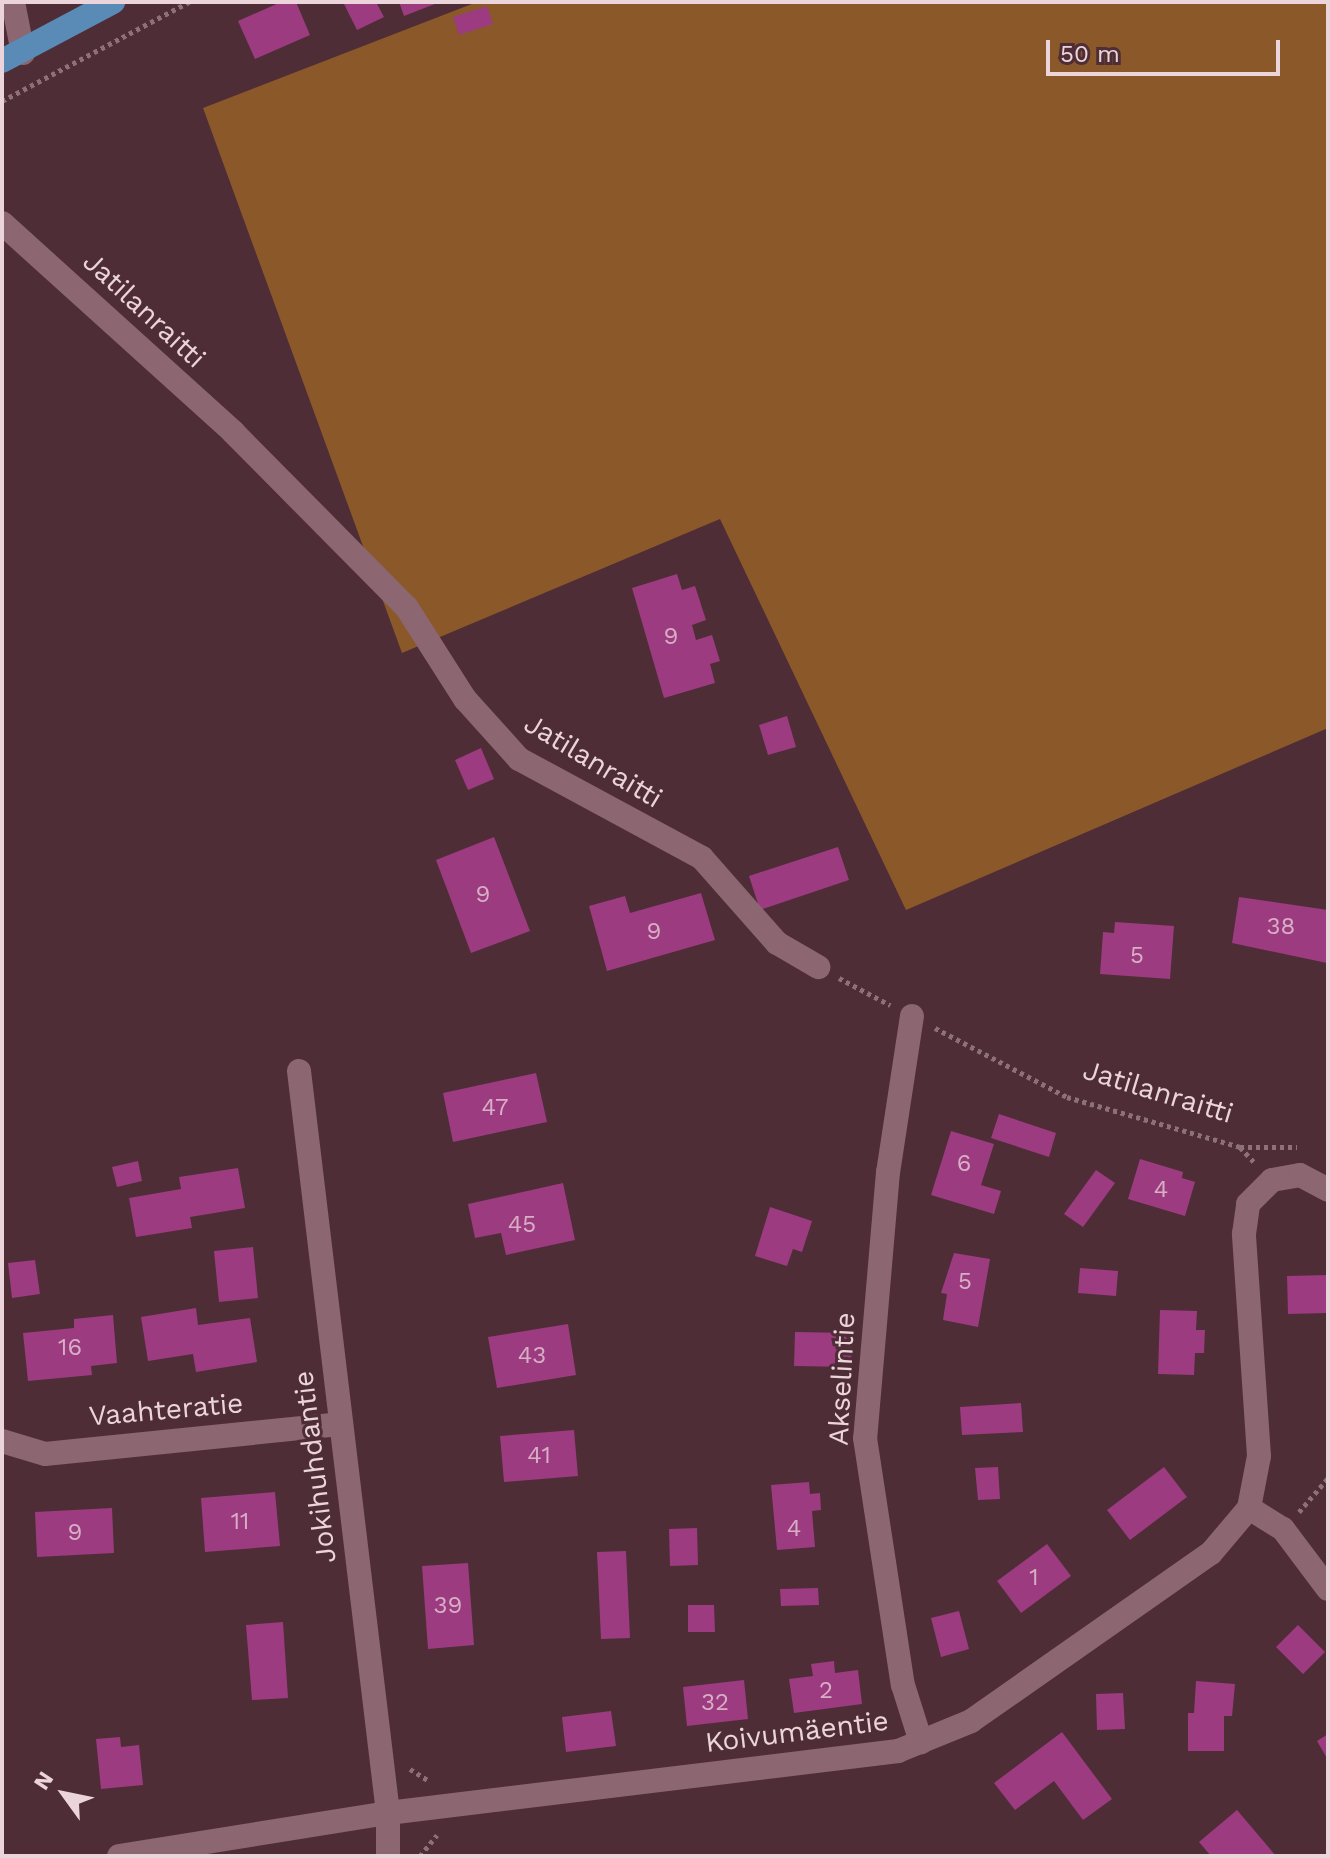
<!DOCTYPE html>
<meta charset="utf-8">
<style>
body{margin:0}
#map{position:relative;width:1330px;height:1858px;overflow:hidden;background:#4e2d37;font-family:"Work Sans",sans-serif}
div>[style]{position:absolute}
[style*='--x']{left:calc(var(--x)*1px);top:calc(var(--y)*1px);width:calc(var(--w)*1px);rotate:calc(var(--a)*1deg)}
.forest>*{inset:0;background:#8b582a}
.building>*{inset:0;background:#9c3b80}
.path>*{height:5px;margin-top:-2.5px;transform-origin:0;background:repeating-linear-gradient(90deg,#8d7078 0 4px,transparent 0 8px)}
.minor>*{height:24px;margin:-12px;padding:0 12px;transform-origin:12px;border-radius:12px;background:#8c6671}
.major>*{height:24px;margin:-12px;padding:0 12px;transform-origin:12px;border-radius:12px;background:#5a8bb7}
span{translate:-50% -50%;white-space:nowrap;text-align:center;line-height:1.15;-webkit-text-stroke:6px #4e2d37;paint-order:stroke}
.number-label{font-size:24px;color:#d7aec4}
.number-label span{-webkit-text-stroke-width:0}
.street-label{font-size:28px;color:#ebd5da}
.frame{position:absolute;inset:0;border:4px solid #ebd5da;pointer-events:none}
.north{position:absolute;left:24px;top:1754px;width:80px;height:80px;-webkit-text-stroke:6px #4e2d37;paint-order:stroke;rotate:303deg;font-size:22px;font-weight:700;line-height:32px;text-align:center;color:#ebd5da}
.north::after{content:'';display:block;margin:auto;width:28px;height:36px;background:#ebd5da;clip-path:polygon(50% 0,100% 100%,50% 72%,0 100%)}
.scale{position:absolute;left:1046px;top:40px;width:234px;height:36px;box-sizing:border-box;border:4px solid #ebd5da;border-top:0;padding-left:10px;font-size:24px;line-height:28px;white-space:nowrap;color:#ebd5da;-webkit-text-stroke:6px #4e2d37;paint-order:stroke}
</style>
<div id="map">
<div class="forest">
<div style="clip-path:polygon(477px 2px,1328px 2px,1328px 728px,906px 910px,720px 519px,402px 653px,203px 108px)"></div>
</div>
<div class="building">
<div style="clip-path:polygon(281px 2px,296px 2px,310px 35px,255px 59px,238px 21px)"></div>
<div style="clip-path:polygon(343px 2px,376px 2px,384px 17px,357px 30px)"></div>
<div style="clip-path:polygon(399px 2px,440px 2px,404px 16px)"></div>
<div style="clip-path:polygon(487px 6px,493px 24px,459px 35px,453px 17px)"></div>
<div style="clip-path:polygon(677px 574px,682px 590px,695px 586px,706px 620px,692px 625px,696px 640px,712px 635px,720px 661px,710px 664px,715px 683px,664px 698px,632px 588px)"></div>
<div style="clip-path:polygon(787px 716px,796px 747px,768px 755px,759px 725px)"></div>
<div style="clip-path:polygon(481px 748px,494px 779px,468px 790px,455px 760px)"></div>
<div style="clip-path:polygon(494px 837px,530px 931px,471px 953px,436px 860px)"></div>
<div style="clip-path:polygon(838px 847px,849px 880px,760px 910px,749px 876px)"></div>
<div style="clip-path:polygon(701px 893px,715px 940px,607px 971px,589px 906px,625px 896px,630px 913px)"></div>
<div style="clip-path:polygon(1239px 897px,1328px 910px,1327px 963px,1232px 943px)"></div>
<div style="clip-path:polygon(1115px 922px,1174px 926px,1170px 979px,1100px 974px,1103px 932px,1114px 933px)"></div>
<div style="clip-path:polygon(536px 1073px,547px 1122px,453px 1142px,443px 1093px)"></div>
<div style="clip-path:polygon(999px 1114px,1056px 1133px,1049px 1157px,991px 1138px)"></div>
<div style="clip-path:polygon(951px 1131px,994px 1144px,981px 1185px,1001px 1191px,994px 1214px,931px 1195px)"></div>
<div style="clip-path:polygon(1140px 1159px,1183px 1172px,1182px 1178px,1195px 1182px,1185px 1216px,1128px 1199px)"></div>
<div style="clip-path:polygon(138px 1161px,142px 1181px,117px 1187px,112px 1167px)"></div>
<div style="clip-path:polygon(238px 1168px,245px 1208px,190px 1217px,192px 1228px,136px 1237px,129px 1198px,181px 1189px,179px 1177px)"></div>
<div style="clip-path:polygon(1096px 1170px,1115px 1183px,1083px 1227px,1064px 1214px)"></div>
<div style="clip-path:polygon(563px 1183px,575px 1240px,506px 1255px,501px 1233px,475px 1238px,468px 1204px)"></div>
<div style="clip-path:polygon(770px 1207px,812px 1221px,802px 1252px,793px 1249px,787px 1266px,755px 1256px)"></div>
<div style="clip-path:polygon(253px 1247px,258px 1298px,219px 1302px,214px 1251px)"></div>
<div style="clip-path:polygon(954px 1253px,990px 1259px,978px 1327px,943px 1320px,947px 1294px,941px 1293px)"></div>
<div style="clip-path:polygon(35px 1260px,40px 1294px,12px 1298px,8px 1263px)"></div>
<div style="clip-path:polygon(1080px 1268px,1118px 1271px,1116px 1296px,1078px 1293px)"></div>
<div style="clip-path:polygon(1328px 1275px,1328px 1313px,1288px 1314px,1287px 1276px)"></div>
<div style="clip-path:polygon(196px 1308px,198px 1325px,250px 1318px,257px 1362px,196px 1372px,193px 1354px,148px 1361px,141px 1317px)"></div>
<div style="clip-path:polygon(1160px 1310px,1197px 1311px,1196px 1330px,1205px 1330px,1204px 1353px,1195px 1353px,1194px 1375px,1158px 1374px)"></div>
<div style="clip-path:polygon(113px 1315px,117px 1363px,91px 1366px,92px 1375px,28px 1381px,23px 1333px,74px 1328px,74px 1319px)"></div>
<div style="clip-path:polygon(568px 1324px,576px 1375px,497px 1388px,488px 1337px)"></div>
<div style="clip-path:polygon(795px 1332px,852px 1333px,851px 1367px,794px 1366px)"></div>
<div style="clip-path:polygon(1021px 1403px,1023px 1432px,962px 1435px,960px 1407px)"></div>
<div style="clip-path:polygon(574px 1430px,578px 1476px,504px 1482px,500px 1436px)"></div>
<div style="clip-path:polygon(998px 1467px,1000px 1499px,978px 1500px,975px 1468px)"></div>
<div style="clip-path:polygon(1164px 1467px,1187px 1497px,1130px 1540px,1107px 1510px)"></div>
<div style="clip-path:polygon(809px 1482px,810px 1494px,820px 1493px,821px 1510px,812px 1511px,815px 1547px,777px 1550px,771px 1485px)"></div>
<div style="clip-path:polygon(275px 1492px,280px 1546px,205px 1552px,201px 1498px)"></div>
<div style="clip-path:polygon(112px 1508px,114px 1553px,37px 1557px,35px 1512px)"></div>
<div style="clip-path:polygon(697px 1528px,698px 1565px,670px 1566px,669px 1529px)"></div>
<div style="clip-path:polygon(1047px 1544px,1071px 1576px,1021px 1613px,997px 1581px)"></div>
<div style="clip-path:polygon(626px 1551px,630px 1638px,601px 1639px,597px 1552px)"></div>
<div style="clip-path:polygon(468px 1563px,474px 1645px,428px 1649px,422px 1566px)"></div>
<div style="clip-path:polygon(818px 1588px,819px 1605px,781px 1606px,780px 1589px)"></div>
<div style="clip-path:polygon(688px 1605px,714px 1605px,715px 1632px,688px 1632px)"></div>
<div style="clip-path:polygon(959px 1611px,969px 1649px,941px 1657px,931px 1618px)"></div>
<div style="clip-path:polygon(283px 1622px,288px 1698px,252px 1700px,246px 1625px)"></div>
<div style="clip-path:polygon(1298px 1625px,1325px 1652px,1303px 1674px,1276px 1647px)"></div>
<div style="clip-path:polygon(834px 1661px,835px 1673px,858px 1670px,862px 1704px,794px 1713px,789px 1679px,813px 1676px,811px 1664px)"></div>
<div style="clip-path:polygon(744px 1680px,748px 1719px,687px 1726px,683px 1687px)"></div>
<div style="clip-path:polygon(1196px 1681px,1235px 1684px,1232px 1716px,1224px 1716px,1224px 1751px,1188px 1751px,1188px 1713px,1194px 1713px)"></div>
<div style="clip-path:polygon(1123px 1693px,1125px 1729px,1097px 1730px,1096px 1694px)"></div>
<div style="clip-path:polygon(611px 1711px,616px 1746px,566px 1752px,562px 1717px)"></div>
<div style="clip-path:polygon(1062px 1732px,1112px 1799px,1083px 1820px,1054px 1781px,1015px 1810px,994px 1783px)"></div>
<div style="clip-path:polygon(1328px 1734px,1328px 1760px,1317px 1741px)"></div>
<div style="clip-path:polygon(120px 1737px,121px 1747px,139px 1745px,143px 1785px,101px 1789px,96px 1739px)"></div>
<div style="clip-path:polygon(1237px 1810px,1276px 1856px,1211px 1856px,1199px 1842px)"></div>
</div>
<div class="path">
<div style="--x:2;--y:101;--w:212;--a:-27.9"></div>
<div style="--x:839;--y:978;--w:58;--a:27.9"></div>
<div style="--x:935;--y:1028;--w:149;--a:27.6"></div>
<div style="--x:1067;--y:1097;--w:180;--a:16.1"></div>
<div style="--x:1240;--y:1147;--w:21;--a:47"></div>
<div style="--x:1240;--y:1147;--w:57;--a:0"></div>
<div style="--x:1299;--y:1512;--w:45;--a:-49.5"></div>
<div style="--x:410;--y:1769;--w:22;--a:32"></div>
<div style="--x:420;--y:1856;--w:27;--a:-51"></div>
</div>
<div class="minor">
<div style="--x:13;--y:2;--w:52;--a:78.9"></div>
<div style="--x:2;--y:223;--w:312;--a:42.1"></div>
<div style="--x:233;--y:432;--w:247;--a:45.3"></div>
<div style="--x:407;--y:608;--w:108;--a:57.5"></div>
<div style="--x:465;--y:699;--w:81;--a:48"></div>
<div style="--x:519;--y:759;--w:208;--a:28.4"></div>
<div style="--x:702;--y:858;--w:113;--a:48.6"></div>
<div style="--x:777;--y:943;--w:48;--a:30.3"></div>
<div style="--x:912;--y:1016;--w:158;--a:98.7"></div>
<div style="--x:888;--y:1172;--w:267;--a:94.9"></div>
<div style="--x:865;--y:1438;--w:250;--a:81.3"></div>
<div style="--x:903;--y:1685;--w:60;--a:72.5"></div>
<div style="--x:299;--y:1071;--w:747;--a:83.16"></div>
<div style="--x:388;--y:1813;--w:43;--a:90"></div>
<div style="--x:2;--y:1441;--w:45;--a:16.8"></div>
<div style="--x:45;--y:1454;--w:296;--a:-5.8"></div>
<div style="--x:1249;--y:1508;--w:40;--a:32"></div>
<div style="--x:1283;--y:1529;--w:75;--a:53.1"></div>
<div style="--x:119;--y:1856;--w:272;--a:-9.1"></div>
<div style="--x:388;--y:1813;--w:514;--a:-6.93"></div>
<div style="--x:898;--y:1751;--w:79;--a:-22.3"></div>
<div style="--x:971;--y:1721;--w:293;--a:-35"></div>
<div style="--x:1211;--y:1553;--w:59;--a:-49.8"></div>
<div style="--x:1249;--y:1508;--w:53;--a:-79.1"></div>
<div style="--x:1259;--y:1456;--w:223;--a:-93.9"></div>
<div style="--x:1244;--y:1234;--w:30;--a:-82"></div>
<div style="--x:1248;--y:1204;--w:34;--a:-45"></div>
<div style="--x:1272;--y:1180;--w:28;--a:-10"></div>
<div style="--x:1300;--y:1175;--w:32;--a:28"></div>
</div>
<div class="major">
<div style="--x:2;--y:61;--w:126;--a:-28"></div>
</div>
<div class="number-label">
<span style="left:671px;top:637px">9</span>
<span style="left:483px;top:895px">9</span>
<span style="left:1281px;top:927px">38</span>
<span style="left:654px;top:932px">9</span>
<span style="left:1137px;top:956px">5</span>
<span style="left:495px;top:1108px">47</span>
<span style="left:964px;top:1164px">6</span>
<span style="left:1161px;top:1190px">4</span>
<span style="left:522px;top:1225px">45</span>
<span style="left:965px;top:1282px">5</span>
<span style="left:70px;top:1348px">16</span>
<span style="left:532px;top:1356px">43</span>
<span style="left:539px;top:1456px">41</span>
<span style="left:240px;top:1522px">11</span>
<span style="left:794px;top:1529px">4</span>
<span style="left:75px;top:1533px">9</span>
<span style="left:1034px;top:1578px">1</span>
<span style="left:448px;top:1606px">39</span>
<span style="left:826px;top:1691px">2</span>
<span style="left:715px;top:1703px">32</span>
</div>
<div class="street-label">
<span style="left:144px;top:310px;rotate:43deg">Jatilanraitti</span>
<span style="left:593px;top:761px;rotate:31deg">Jatilanraitti</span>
<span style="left:1158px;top:1092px;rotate:17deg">Jatilanraitti</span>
<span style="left:842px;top:1379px;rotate:-87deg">Akselintie</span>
<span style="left:166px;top:1410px;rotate:-5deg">Vaahteratie</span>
<span style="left:315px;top:1467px;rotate:-97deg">Jokihuhdantie</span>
<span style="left:797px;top:1732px;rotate:-7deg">Koivumäentie</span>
</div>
<div class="frame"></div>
<div class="north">N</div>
<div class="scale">50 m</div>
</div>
